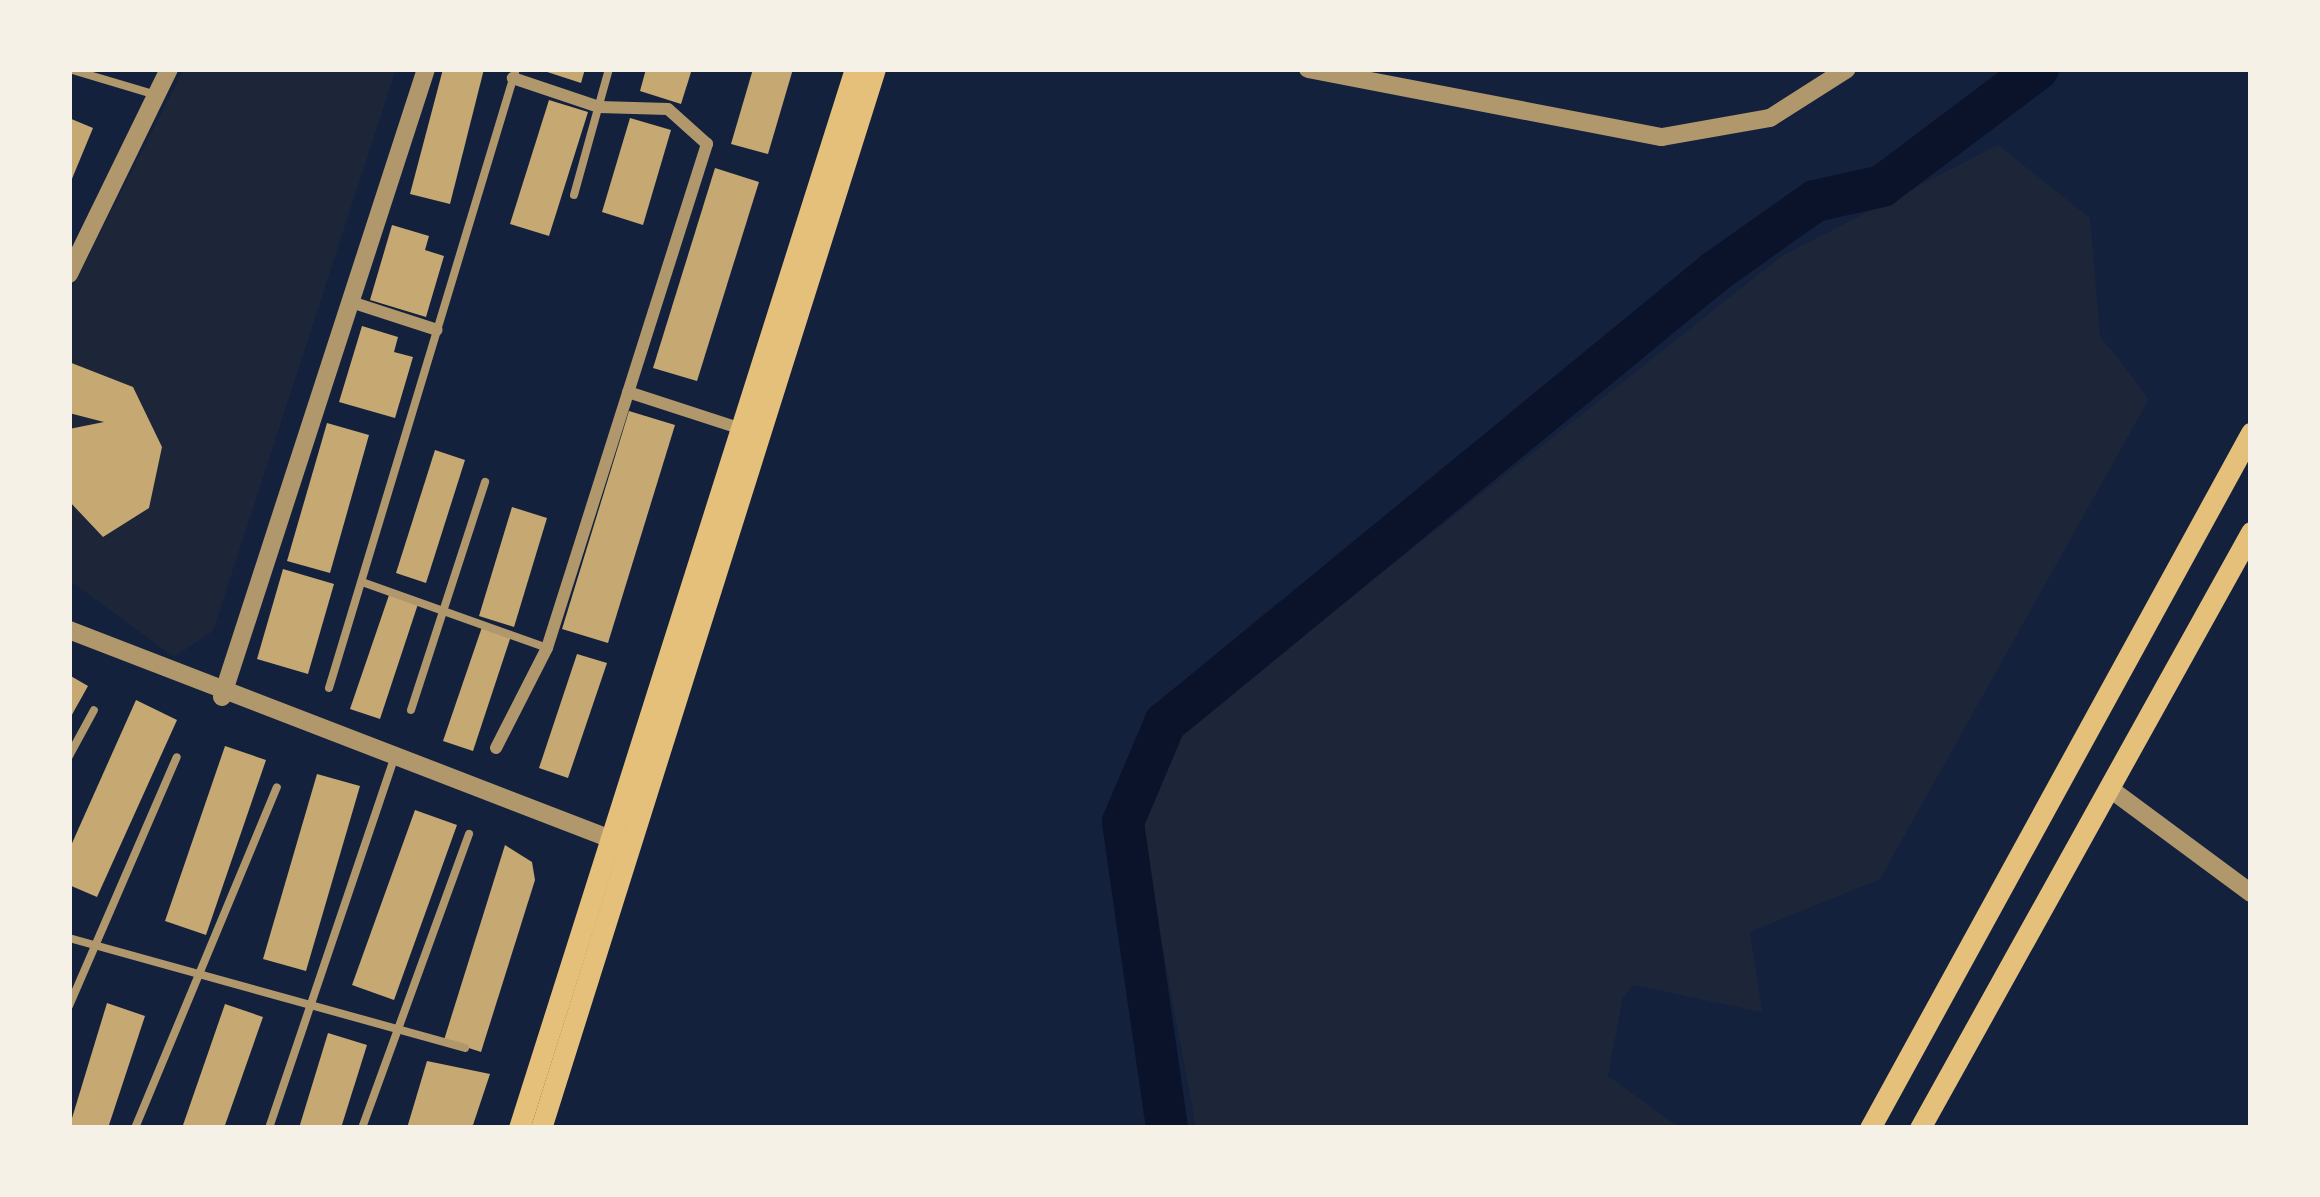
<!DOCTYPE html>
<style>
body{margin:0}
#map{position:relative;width:2320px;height:1197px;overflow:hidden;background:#14213d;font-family:"IBM Plex Serif",serif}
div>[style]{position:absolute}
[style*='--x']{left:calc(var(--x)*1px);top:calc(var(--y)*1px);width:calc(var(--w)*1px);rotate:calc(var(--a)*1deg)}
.green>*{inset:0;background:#1d2539}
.river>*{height:42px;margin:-21px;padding:0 21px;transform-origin:21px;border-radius:21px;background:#0b132b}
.building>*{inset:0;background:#c6a872}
.service>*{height:8px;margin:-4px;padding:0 4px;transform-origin:4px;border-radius:4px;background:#b1986c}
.minor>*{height:12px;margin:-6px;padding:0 6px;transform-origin:6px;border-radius:6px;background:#b1986c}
.tertiary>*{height:18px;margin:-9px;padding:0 9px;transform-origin:9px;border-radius:9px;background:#b1986c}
.secondary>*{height:21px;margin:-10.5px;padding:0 10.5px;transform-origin:10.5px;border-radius:10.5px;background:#e5c07b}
.primary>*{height:21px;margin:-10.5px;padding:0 10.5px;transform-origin:10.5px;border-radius:10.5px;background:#e5c07b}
span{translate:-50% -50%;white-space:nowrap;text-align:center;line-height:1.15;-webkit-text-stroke:10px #f6f1e7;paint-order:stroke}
.frame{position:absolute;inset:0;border:72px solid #f6f1e7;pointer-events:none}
</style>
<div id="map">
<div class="green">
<div style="clip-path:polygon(184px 69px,396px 69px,213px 631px,174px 657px,69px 580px,69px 294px)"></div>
<div style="clip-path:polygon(1998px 145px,2090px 218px,2100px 336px,2149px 399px,1880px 879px,1750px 932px,1762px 1012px,1634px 985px,1623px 997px,1608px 1076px,1680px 1128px,1196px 1128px,1140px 824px,1173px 738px,1782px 256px)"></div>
</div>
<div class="river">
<div style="--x:1167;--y:1128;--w:309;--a:-98.2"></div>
<div style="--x:1123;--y:822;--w:108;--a:-67"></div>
<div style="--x:1165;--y:723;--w:713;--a:-39.36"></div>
<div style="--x:1716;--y:271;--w:121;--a:-35.3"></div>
<div style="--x:1815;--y:201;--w:69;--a:-12.6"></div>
<div style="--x:1882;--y:186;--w:195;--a:-36.9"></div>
</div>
<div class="building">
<div style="clip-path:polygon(443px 69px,484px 69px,450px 204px,410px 194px)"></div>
<div style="clip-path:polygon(538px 69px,585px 69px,581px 83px)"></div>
<div style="clip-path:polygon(646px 69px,692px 69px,681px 104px,640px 91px)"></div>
<div style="clip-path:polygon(753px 69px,793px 69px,768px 154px,731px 144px)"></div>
<div style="clip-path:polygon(549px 100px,588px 112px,549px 236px,510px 224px)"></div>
<div style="clip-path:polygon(69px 118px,93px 128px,69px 186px)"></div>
<div style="clip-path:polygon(630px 118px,671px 130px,643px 225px,602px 212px)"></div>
<div style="clip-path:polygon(715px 168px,759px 182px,697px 381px,653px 368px)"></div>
<div style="clip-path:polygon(392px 225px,429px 236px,425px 250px,444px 256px,426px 317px,370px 300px)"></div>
<div style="clip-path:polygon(362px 326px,398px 337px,394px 352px,413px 357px,395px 418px,339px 402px)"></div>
<div style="clip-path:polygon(69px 362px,133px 387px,162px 447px,149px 508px,103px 537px,69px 501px,69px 429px,104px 422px,69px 413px)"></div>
<div style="clip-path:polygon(629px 411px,675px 425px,608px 643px,562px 629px)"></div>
<div style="clip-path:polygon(327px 423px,369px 435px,330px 573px,287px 561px)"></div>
<div style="clip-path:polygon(435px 450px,465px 460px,426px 583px,396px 573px)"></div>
<div style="clip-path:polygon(512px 507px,547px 518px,514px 627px,479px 616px)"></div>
<div style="clip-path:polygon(283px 569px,334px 584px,308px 674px,257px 659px)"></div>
<div style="clip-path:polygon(389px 595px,418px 604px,380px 719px,350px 709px)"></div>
<div style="clip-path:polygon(482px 627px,511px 636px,473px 751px,443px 741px)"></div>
<div style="clip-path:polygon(577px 654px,607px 663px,568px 778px,539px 768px)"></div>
<div style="clip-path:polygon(69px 675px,88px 686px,69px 720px)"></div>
<div style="clip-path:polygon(136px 700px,177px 720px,97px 897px,69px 885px,69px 850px)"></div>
<div style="clip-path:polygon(225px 746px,266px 760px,206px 935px,165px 921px)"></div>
<div style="clip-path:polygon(317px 774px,360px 786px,306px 971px,263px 959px)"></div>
<div style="clip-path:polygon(415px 810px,457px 825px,394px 1000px,352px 985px)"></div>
<div style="clip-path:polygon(505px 845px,532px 862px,535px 880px,481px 1052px,444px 1040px)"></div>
<div style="clip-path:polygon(107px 1003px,145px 1016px,108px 1128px,69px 1128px)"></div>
<div style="clip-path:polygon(225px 1004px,263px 1017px,224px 1128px,182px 1128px)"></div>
<div style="clip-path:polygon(328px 1033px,367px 1045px,341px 1128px,299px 1128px)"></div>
<div style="clip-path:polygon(427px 1061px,490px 1074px,472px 1128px,407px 1128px)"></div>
</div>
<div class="service">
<div style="--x:69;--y:69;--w:88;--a:16.6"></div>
<div style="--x:574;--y:195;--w:131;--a:-74.5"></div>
<div style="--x:362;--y:582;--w:196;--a:19.6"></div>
<div style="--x:329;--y:688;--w:647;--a:-73.19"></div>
<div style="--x:411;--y:710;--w:240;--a:-72"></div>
<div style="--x:69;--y:756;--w:52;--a:-61.5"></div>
<div style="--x:69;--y:938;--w:411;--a:15.5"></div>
<div style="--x:69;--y:1006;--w:271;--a:-66.6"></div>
<div style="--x:135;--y:1128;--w:369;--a:-67.4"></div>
<div style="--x:269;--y:1128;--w:387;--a:-71.3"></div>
<div style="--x:362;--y:1128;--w:313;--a:-70"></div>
</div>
<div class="minor">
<div style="--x:351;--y:302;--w:90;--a:18"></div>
<div style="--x:628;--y:392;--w:120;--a:18"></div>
<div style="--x:496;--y:748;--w:112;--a:-63"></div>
<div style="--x:547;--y:648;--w:529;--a:-72.39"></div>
<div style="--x:707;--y:144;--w:52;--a:-138.1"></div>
<div style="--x:668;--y:109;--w:69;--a:-178.3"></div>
<div style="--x:599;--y:107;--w:91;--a:-161.4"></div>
</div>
<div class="tertiary">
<div style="--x:1308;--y:69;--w:360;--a:10.9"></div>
<div style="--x:1662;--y:137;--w:110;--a:-10"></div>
<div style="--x:1770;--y:118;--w:91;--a:-32.5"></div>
<div style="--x:69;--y:274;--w:228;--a:-64"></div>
<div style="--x:69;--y:630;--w:595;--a:21.09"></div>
<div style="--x:222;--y:697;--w:660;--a:-72"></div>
<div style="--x:2109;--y:788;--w:177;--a:36.5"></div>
</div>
<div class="secondary">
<div style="--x:519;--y:1128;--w:1111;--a:-72.4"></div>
<div style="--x:541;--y:1128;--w:1110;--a:-72.5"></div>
</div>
<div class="primary">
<div style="--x:1870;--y:1128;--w:793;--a:-61.27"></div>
<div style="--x:1920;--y:1128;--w:682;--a:-60.95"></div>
</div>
<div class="frame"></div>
</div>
